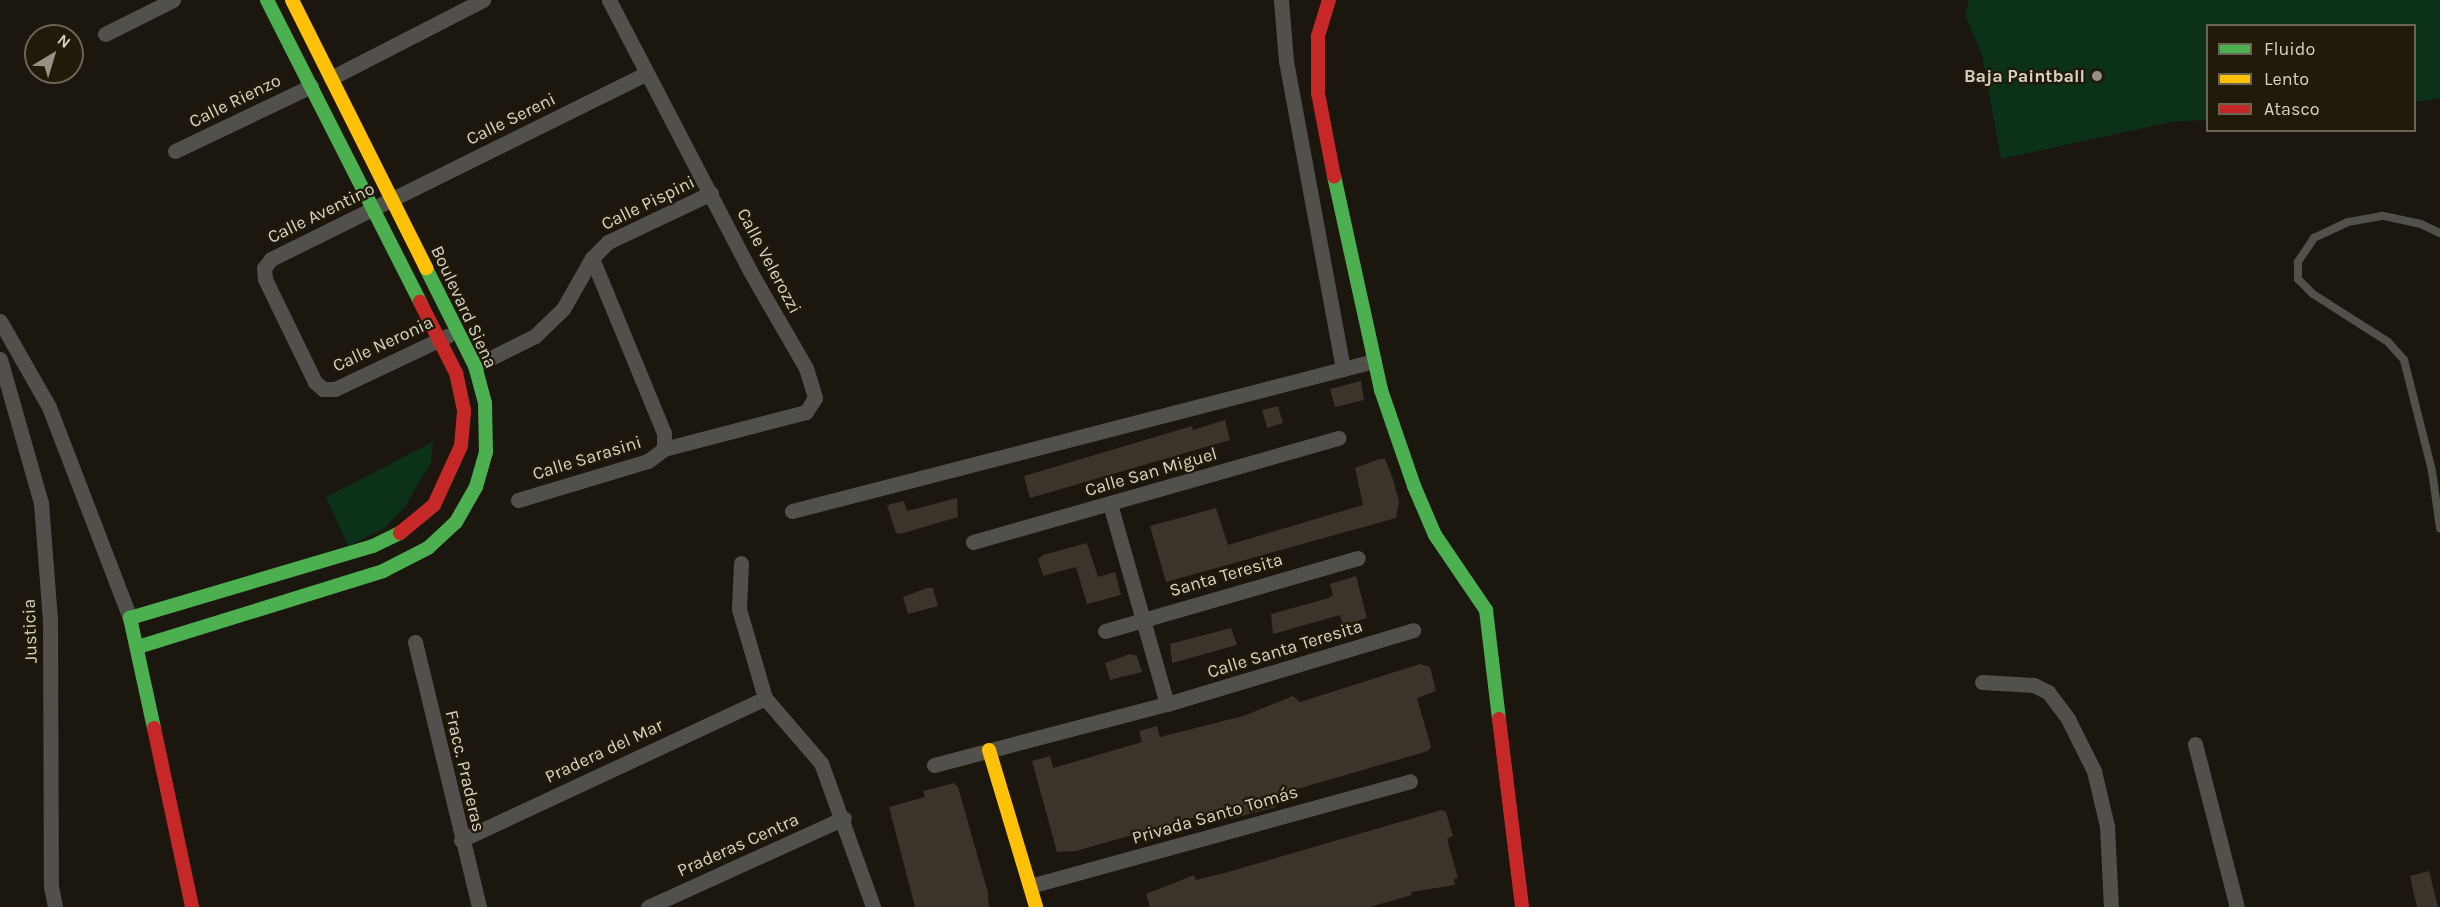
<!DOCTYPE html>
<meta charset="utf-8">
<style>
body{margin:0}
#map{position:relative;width:2440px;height:907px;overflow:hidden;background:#1b170e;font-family:Karla,sans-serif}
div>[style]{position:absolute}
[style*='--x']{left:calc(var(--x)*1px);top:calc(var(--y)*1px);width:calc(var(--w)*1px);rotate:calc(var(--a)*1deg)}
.green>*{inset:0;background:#0b3119}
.building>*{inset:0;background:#3a342b}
.lane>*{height:8px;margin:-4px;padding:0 4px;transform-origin:4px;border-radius:4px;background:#51504c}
.street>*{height:15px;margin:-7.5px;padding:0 7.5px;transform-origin:7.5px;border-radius:7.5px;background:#51504c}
.fast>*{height:14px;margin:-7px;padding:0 7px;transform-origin:7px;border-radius:7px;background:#4caf50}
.slow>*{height:14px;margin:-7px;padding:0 7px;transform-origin:7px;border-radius:7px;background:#ffc107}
.jam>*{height:14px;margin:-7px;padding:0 7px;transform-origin:7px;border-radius:7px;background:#c62828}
.dots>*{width:16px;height:16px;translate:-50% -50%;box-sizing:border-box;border:3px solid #211a08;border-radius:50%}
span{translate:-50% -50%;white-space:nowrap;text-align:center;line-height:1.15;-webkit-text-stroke:4.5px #211a08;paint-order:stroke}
.poi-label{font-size:18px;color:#d6d2c7;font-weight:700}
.right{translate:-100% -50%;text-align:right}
.street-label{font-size:18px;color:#d6d2c7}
.legend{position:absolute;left:2206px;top:24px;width:210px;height:108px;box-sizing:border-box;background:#211a08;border:2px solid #696454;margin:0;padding:8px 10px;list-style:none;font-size:18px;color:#d6d2c7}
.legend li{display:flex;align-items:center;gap:12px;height:30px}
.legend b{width:30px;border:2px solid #696454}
.north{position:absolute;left:24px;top:24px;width:60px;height:60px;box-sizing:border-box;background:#211a08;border:2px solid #696454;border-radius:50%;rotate:38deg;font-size:16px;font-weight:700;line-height:24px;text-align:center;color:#d6d2c7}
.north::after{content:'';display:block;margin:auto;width:21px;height:27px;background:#959186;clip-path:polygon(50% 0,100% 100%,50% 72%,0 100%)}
</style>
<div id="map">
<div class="green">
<div style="clip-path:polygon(1969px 0,2440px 0,2440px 98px,2415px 102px,2414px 26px,2208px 26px,2207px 120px,2171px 122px,2001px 159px,1982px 55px,1965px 14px)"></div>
<div style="clip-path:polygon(433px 442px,431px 462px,404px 508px,384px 529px,348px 546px,326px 497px)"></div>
</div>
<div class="building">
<div style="clip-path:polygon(1361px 381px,1364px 400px,1335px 407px,1330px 389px)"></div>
<div style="clip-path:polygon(1278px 406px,1283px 423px,1267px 428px,1262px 410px)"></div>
<div style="clip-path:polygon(1225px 420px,1230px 440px,1030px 498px,1024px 476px,1192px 426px,1193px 430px)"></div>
<div style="clip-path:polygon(1379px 459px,1385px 459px,1393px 479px,1399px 502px,1396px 518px,1166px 582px,1150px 526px,1216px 508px,1228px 545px,1262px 535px,1363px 505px,1355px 468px)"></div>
<div style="clip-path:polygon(957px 498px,958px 517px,900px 534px,896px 533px,887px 505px,904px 501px,907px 511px)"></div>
<div style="clip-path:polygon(1087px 543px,1098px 577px,1115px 572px,1121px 595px,1087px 604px,1076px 567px,1043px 576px,1038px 559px,1043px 555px)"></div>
<div style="clip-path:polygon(1356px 576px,1367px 618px,1343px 625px,1340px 615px,1273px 634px,1271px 614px,1329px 598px,1333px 595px,1330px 584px)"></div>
<div style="clip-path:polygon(927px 588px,933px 588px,938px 606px,908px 614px,903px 597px)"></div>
<div style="clip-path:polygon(1231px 628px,1237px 645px,1172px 663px,1170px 644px)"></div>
<div style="clip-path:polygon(1130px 654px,1137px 656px,1142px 672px,1110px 680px,1105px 663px)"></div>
<div style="clip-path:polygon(1420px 664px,1430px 667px,1436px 691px,1417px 698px,1431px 747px,1428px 751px,1273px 796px,1276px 807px,1231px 819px,1228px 808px,1076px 851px,1057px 852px,1032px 761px,1050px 756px,1053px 768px,1142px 742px,1139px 731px,1157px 726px,1160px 737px,1243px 716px,1293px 696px,1300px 702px)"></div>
<div style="clip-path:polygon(954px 783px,958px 787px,988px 893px,989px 907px,915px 907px,889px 807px,925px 797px,923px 791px)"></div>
<div style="clip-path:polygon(1441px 810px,1446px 812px,1453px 836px,1447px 839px,1458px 878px,1454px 879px,1455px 885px,1411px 892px,1412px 895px,1370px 907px,1150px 907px,1146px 894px,1194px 875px,1196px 880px,1228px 872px)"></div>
<div style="clip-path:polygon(2429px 871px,2438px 907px,2417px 907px,2410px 876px)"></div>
</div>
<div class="lane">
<div style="--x:2440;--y:233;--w:21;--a:-155"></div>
<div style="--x:2421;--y:224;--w:40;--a:-168"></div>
<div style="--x:2382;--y:216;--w:35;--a:170"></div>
<div style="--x:2348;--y:222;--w:38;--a:155"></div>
<div style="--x:2314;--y:238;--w:29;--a:124"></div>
<div style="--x:2298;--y:262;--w:17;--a:90"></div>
<div style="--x:2298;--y:279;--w:21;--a:45"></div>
<div style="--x:2313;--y:294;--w:89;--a:32.6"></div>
<div style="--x:2388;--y:342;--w:24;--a:48"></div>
<div style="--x:2404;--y:360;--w:114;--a:75.8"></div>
<div style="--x:2432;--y:471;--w:58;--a:82"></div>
</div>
<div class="street">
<div style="--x:609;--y:0;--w:305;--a:62.5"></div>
<div style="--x:750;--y:271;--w:112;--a:60"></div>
<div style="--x:806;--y:368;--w:31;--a:73"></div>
<div style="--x:815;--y:398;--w:17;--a:123"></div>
<div style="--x:806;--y:412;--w:147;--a:165.4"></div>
<div style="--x:1281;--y:0;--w:61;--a:85.3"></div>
<div style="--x:1286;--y:61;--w:313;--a:79.5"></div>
<div style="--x:105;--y:34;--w:76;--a:-26.6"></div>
<div style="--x:331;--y:78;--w:171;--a:-27.2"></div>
<div style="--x:175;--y:151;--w:151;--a:-25.5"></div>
<div style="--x:0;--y:321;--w:99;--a:60.3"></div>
<div style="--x:49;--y:407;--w:226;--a:69"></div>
<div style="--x:447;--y:336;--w:124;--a:154.7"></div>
<div style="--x:335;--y:389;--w:12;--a:180"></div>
<div style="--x:323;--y:389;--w:11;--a:-139"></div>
<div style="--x:315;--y:382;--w:114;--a:-115.9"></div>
<div style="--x:265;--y:279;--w:11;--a:-95"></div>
<div style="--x:264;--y:268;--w:11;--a:-52"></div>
<div style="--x:271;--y:259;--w:418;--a:-26.3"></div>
<div style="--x:0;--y:359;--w:150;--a:74.1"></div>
<div style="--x:41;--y:503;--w:117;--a:85.6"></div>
<div style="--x:50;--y:620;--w:266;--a:89.8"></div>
<div style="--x:51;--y:886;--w:21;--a:79"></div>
<div style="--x:475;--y:366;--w:67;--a:-26.6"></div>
<div style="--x:535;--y:336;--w:39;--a:-44"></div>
<div style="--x:563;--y:309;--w:59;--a:-60.4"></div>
<div style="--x:592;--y:258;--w:23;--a:-45"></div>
<div style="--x:608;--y:242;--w:114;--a:-25.4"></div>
<div style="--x:518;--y:500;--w:136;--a:-16.7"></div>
<div style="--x:648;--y:461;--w:20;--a:-37"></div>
<div style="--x:664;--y:449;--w:16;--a:-90"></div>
<div style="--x:664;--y:433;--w:189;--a:-112.4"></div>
<div style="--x:1110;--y:504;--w:208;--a:74.1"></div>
<div style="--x:792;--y:511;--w:601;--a:-14.45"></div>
<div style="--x:973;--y:542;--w:380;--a:-15.9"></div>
<div style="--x:741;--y:563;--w:46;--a:92.5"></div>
<div style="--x:739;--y:609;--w:93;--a:73.7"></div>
<div style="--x:765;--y:698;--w:86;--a:49.3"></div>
<div style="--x:821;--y:763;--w:153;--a:70.1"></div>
<div style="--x:1105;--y:631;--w:263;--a:-16.1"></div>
<div style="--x:415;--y:642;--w:273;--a:76.4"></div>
<div style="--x:1982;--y:682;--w:52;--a:3.3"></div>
<div style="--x:2034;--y:685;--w:16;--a:27"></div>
<div style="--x:2048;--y:692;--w:34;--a:53"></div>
<div style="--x:2068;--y:719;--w:58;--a:63.4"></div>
<div style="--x:2094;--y:771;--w:57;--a:76.7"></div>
<div style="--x:2107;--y:826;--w:81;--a:87.2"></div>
<div style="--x:2195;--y:744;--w:168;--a:75.6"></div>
<div style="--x:934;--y:765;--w:241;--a:-14.7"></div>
<div style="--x:1167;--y:704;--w:257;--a:-16.7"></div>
<div style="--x:461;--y:840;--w:336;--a:-25"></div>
<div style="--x:1030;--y:886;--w:394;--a:-15.4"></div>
<div style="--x:648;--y:907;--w:215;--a:-24.4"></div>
</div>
<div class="fast">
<div style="--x:267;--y:0;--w:339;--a:63.1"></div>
<div style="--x:1334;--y:176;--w:219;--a:77.6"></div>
<div style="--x:1381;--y:390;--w:102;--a:71"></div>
<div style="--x:1414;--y:486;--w:53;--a:66.8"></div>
<div style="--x:1435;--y:535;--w:91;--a:55.8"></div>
<div style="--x:1486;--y:610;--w:110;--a:83.2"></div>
<div style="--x:138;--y:647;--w:257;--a:-17.2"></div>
<div style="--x:383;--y:571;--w:51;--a:-27.1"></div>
<div style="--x:428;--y:548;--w:38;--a:-43"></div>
<div style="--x:456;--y:522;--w:40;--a:-60.3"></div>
<div style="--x:476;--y:487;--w:36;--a:-74"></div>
<div style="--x:486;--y:452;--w:49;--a:-91.2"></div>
<div style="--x:485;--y:403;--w:38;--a:-105"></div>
<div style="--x:475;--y:366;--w:110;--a:-116.6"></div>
<div style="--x:154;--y:728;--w:113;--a:-102.3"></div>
<div style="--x:130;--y:618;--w:253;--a:-16.5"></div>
<div style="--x:373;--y:546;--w:30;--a:-26"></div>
</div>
<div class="slow">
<div style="--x:292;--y:0;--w:300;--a:63.4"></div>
<div style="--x:989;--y:750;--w:164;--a:73.3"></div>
</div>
<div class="jam">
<div style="--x:1329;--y:0;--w:38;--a:107"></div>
<div style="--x:1318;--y:36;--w:57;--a:90"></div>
<div style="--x:1318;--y:93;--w:85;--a:79.1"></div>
<div style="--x:400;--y:533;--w:44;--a:-39.5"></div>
<div style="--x:434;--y:505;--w:65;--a:-65.4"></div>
<div style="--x:461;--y:446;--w:36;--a:-85"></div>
<div style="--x:464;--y:410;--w:38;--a:-102"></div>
<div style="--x:456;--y:373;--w:80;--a:-116.9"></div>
<div style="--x:1499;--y:719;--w:189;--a:83"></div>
<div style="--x:154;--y:728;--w:183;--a:78"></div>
</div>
<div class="dots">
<div style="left:2097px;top:76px;background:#959186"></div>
</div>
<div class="poi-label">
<span class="right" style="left:2085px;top:76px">Baja Paintball</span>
</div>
<div class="street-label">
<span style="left:235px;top:101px;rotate:-26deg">Calle Rienzo</span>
<span style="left:511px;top:119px;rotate:-26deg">Calle Sereni</span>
<span style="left:648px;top:203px;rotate:-26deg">Calle Pispini</span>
<span style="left:321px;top:213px;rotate:-26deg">Calle Aventino</span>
<span style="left:769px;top:261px;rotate:62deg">Calle Velerozzi</span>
<span style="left:464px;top:307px;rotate:65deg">Boulevard Siena</span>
<span style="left:383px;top:344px;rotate:-25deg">Calle Neronia</span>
<span style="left:587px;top:458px;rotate:-17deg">Calle Sarasini</span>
<span style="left:1151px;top:472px;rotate:-16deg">Calle San Miguel</span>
<span style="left:1226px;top:575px;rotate:-16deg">Santa Teresita</span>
<span style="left:30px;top:631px;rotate:-92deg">Justicia</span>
<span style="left:1285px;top:649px;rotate:-17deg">Calle Santa Teresita</span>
<span style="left:604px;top:751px;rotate:-25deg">Pradera del Mar</span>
<span style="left:465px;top:771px;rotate:77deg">Fracc. Praderas</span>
<span style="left:1215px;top:815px;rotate:-16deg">Privada Santo Tomás</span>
<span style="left:738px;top:845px;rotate:-24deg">Praderas Centra</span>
</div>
<ul class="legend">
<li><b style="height:8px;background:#4caf50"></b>Fluido</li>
<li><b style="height:8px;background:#ffc107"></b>Lento</li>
<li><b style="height:8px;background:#c62828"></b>Atasco</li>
</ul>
<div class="north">N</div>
</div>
